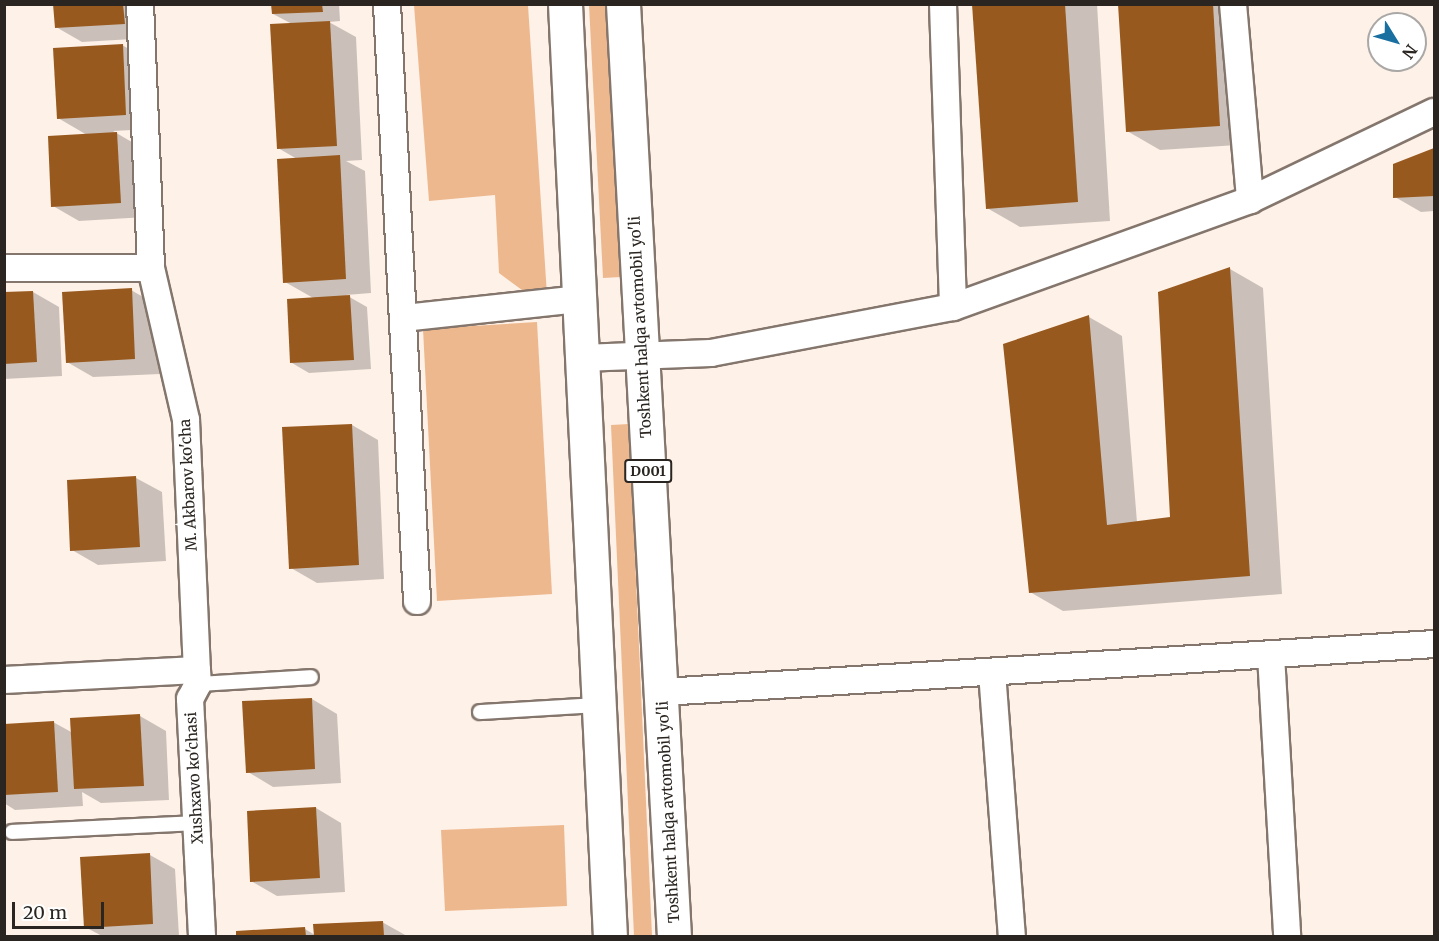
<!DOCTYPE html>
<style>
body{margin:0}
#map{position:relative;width:1439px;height:941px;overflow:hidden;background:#fef1e8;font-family:Merriweather,serif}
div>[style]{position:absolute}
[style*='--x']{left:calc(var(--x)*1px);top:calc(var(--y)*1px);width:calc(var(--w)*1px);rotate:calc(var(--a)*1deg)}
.green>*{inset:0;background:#eeb88e}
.shadow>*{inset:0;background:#0003}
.building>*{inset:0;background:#98591e}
.roads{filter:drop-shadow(2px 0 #84766c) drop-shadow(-2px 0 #84766c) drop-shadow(0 2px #84766c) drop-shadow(0 -2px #84766c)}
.lane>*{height:14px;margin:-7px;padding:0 7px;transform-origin:7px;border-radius:7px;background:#fff}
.street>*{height:26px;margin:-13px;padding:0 13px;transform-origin:13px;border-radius:13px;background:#fff}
.highway>*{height:33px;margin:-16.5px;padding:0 16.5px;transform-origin:16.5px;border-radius:16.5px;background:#fff}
span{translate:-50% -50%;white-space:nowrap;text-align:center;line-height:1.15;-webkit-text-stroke:6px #fff;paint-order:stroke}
.shield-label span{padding:2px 4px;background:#fff;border:2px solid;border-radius:4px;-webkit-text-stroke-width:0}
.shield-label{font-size:14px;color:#2a2520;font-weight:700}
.street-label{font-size:15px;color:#2a2520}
.frame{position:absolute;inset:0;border:6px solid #2a2520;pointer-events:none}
.north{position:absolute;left:1367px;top:12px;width:60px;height:60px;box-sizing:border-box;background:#fff;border:2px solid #aaa8a6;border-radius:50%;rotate:127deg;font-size:16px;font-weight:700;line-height:24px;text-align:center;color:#2a2520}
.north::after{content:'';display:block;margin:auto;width:21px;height:27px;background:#1970a0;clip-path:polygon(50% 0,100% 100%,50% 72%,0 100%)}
.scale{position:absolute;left:12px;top:902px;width:92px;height:27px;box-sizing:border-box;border:3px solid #2a2520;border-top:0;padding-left:8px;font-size:18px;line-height:21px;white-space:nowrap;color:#2a2520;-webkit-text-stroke:4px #fff;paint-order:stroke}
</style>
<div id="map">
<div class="green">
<div style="clip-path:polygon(414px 5px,528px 5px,547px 295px,522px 290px,499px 273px,495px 195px,429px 201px)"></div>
<div style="clip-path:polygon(589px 5px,607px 5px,621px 277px,603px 278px)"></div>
<div style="clip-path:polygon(537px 322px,552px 594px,437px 601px,423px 329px)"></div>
<div style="clip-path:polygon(629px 424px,652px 936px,634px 936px,611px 425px)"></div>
<div style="clip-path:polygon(564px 825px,567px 906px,445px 911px,441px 830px)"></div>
</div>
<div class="shadow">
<div style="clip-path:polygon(55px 4px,148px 4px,150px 38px,82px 42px,56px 27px)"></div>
<div style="clip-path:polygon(273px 4px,339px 4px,340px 21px,329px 22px,356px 37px,362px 160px,346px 161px,365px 171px,371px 293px,346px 295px,367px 307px,371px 369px,309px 373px,292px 363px,315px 299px,285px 282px,297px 159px,278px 148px,292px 24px,273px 14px)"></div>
<div style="clip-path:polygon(974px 4px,1097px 4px,1110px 221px,1020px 227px,987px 208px)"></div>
<div style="clip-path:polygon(1119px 4px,1244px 4px,1253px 144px,1160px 150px,1127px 131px)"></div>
<div style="clip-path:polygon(122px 45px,148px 60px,151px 129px,113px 131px,142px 148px,146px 217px,79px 221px,53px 206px,87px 135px,58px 118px)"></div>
<div style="clip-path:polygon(1434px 149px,1434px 211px,1421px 212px,1395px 197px,1394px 165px)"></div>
<div style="clip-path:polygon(1230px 269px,1263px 288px,1282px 594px,1063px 611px,1030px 592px,1089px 317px,1122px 336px,1137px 522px,1171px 518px)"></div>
<div style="clip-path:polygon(131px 290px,157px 305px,160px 374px,93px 377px,67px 362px)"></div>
<div style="clip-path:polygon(33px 292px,59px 307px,62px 376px,4px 379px,4px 294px)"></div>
<div style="clip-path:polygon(352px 425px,378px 440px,384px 579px,317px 583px,291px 568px)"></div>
<div style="clip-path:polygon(136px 478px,162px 492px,166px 561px,98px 565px,72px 550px)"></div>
<div style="clip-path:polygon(312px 699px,337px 714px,341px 783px,273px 787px,248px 772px)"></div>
<div style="clip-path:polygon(140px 716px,166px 731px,169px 800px,101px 803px,82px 792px,83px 806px,15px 810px,4px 803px,4px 725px,53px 722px,73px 733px)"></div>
<div style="clip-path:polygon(316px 808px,341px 823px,345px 892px,277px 896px,251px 881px)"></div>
<div style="clip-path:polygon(150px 855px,175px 869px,179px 936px,102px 936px,85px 927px)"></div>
<div style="clip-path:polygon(382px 922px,407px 936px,237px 936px,237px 933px,305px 929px,315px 935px)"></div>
</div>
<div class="building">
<div style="clip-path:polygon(53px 4px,123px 4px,125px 24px,55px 28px)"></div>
<div style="clip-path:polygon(271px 4px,322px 4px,323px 12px,272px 14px)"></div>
<div style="clip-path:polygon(972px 4px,1065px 4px,1078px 202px,986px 209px)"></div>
<div style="clip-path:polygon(1118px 4px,1213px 4px,1220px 126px,1126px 132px)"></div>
<div style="clip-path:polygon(330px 21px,337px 146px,277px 149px,270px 24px)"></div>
<div style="clip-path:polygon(123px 44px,126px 115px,57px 119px,53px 48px)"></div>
<div style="clip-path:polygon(117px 132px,121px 203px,51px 207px,48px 136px)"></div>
<div style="clip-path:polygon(1434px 148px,1434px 196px,1393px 198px,1393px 164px)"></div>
<div style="clip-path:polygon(340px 155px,346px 279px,283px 283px,277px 159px)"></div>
<div style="clip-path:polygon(1230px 267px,1250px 576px,1029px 593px,1003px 344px,1089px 315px,1107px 525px,1170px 517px,1158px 292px)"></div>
<div style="clip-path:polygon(132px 288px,135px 359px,66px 363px,62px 292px)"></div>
<div style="clip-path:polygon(33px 291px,37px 362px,4px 364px,4px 292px)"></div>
<div style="clip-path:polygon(350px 295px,354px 360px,290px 363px,287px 299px)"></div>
<div style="clip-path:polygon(352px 424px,359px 565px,289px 569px,282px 427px)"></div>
<div style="clip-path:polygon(136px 476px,140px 547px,70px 551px,67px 480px)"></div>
<div style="clip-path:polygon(312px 698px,315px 769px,246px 773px,242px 701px)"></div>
<div style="clip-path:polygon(140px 714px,144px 786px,74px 789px,70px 718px)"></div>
<div style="clip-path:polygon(54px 721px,58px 792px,4px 795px,4px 724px)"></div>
<div style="clip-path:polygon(316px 807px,320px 878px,250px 882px,247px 811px)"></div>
<div style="clip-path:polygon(150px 853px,153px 924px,84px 928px,80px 857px)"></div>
<div style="clip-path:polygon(383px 921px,384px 936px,314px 936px,313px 924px)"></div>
<div style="clip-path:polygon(305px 927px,306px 936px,236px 936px,236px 931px)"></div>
</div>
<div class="roads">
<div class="lane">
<div style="--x:198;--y:684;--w:113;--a:-3.5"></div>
<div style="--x:480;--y:712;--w:119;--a:-3.4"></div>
<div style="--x:12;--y:832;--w:184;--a:-2.8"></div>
</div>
<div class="street">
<div style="--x:140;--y:4;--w:264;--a:87.6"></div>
<div style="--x:151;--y:268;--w:156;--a:77"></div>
<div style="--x:186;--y:420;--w:250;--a:87.5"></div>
<div style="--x:387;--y:4;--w:598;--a:87.12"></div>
<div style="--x:943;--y:4;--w:303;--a:88.1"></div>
<div style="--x:1233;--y:4;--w:197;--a:85"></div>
<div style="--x:4;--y:268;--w:147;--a:0"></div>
<div style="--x:404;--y:318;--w:176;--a:-6.2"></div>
<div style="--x:582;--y:358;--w:129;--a:-2.2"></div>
<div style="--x:711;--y:353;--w:246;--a:-10.8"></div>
<div style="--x:953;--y:307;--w:316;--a:-19.8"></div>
<div style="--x:1250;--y:200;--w:204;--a:-25.6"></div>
<div style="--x:1271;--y:655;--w:281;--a:86.7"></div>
<div style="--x:992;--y:672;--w:265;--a:85.7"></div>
<div style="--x:4;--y:680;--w:193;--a:-3"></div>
<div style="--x:197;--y:670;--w:14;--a:86"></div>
<div style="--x:198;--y:684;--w:17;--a:118"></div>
<div style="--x:190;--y:699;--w:237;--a:87.1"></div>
<div style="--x:663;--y:692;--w:772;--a:-3.56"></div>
</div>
<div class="highway">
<div style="--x:565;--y:4;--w:933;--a:87.24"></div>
<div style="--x:623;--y:4;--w:933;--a:86.87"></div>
</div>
</div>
<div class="shield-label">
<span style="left:648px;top:471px">D001</span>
</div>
<div class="street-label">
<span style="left:640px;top:327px;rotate:-93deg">Toshkent halqa avtomobil yo'li</span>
<span style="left:188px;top:485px;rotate:-93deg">M. Akbarov ko'cha</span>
<span style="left:194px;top:778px;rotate:-93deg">Xushxavo ko'chasi</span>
<span style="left:668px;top:812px;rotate:-93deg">Toshkent halqa avtomobil yo'li</span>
</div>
<div class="frame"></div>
<div class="north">N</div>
<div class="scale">20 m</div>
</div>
